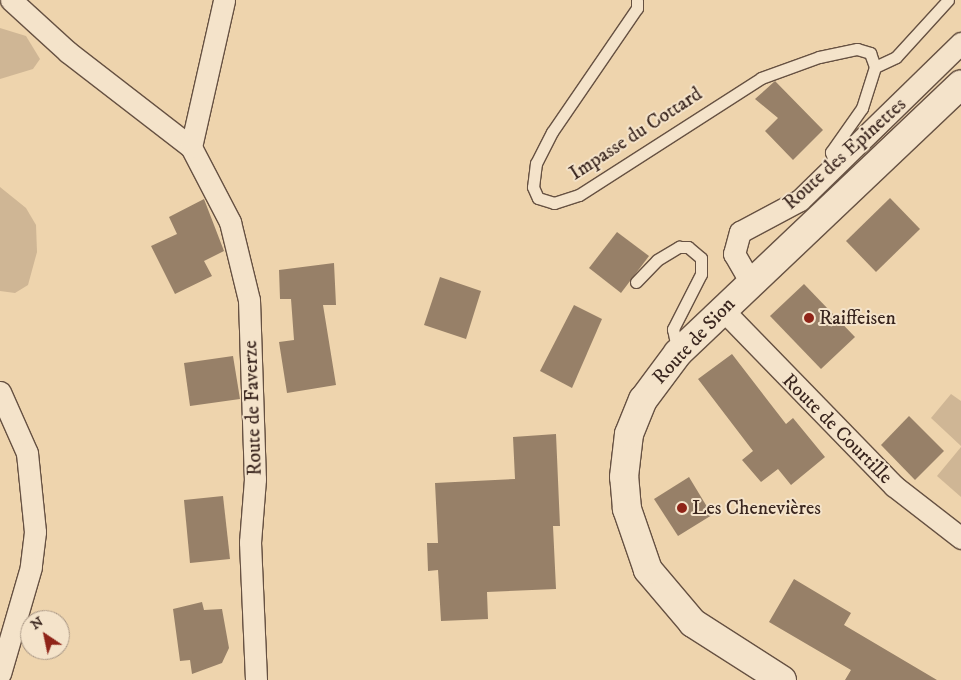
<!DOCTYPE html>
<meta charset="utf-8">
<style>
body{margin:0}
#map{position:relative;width:961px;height:680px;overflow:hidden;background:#eed4ad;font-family:"IM FELL DW Pica",serif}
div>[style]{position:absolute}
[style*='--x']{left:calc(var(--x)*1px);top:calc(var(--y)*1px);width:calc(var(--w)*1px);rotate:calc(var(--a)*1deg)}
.green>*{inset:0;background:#cfb695}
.building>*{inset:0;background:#978068}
.roads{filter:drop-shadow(1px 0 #665142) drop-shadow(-1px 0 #665142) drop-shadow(0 1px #665142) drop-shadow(0 -1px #665142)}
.service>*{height:11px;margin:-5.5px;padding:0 5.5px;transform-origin:5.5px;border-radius:5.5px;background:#f4e3ca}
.minor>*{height:21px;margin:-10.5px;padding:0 10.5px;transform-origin:10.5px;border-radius:10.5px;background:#f4e3ca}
.secondary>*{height:28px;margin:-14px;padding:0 14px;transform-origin:14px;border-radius:14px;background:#f4e3ca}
.dots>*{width:14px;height:14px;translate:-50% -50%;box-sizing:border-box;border:2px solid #f4e3ca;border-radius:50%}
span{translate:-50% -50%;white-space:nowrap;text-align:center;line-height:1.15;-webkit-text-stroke:4px #f4e3ca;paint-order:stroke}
.street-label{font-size:20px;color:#39251e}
.poi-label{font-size:20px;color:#39251e}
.left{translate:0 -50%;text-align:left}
.north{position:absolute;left:20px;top:610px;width:50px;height:50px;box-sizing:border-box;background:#f4e3ca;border:1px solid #a99785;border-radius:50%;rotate:326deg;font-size:14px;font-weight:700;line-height:20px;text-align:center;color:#39251e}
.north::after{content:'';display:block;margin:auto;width:18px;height:22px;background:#8f2418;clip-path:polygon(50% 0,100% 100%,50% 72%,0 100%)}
</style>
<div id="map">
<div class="green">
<div style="clip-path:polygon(0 28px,26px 36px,40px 59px,33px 69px,0 79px)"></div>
<div style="clip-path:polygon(0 187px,26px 208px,36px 225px,37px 252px,28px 285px,15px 293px,0 291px)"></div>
<div style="clip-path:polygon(951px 394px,961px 401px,961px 446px,931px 418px)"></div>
<div style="clip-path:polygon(961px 447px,961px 497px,937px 476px)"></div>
</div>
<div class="building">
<div style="clip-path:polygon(775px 81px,823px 130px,793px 160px,765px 131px,778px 118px,755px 99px)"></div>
<div style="clip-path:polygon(890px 198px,920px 229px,876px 272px,846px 241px)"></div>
<div style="clip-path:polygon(204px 199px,224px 251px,204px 261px,212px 276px,175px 294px,151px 246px,177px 234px,169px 217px)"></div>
<div style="clip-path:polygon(617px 232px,649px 256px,621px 293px,589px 268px)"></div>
<div style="clip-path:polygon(334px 263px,336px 305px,323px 305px,336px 385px,287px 393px,279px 342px,294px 340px,291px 299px,280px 299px,279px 270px)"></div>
<div style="clip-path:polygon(440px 277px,481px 291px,466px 339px,424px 325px)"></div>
<div style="clip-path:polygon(804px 284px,855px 337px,821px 369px,770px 316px)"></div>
<div style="clip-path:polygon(574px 305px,602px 319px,572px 388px,540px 371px)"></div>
<div style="clip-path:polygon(732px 354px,786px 424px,793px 418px,825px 457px,791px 485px,778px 469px,761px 482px,742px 460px,753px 451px,698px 379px)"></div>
<div style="clip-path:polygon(233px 356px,240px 399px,190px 406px,184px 363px)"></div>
<div style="clip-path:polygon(909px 416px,944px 451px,915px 480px,881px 445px)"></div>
<div style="clip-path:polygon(556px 434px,560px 526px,553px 526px,556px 589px,487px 592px,488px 619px,441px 621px,438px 570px,428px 571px,427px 543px,438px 543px,435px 483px,515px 479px,513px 437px)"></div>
<div style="clip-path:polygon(689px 477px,712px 515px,678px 536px,654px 499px)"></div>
<div style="clip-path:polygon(223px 496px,230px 559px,190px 563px,184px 500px)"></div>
<div style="clip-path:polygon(794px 579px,851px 613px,844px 625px,937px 680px,845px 680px,851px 670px,769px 622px)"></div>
<div style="clip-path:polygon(202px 602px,204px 610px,222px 609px,229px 648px,222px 663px,192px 674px,190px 660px,180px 661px,173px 609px)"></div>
</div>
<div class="roads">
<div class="service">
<div style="--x:637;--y:0;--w:8;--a:90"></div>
<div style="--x:637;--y:8;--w:150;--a:124.4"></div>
<div style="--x:552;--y:132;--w:35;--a:117"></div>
<div style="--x:536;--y:163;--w:24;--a:97"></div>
<div style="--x:533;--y:187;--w:12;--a:66"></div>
<div style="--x:538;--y:198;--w:17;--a:17"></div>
<div style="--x:554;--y:203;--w:26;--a:-18"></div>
<div style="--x:579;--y:195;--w:216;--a:-32.7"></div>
<div style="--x:761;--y:78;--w:62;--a:-19.9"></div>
<div style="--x:819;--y:57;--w:39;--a:-12"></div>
<div style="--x:857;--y:49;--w:14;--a:17"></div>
<div style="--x:870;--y:53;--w:15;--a:70"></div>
<div style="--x:875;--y:67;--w:43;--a:107.6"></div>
<div style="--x:862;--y:108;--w:54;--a:125.2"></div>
<div style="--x:831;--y:152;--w:16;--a:72"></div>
<div style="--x:875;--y:67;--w:23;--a:-25"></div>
<div style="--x:896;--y:57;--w:77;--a:-47.6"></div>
<div style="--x:636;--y:282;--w:30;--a:-46"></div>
<div style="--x:657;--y:260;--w:26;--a:-31"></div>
<div style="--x:679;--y:247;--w:9;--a:0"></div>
<div style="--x:688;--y:247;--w:17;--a:40"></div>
<div style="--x:701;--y:258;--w:16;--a:90"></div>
<div style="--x:701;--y:274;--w:62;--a:117"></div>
<div style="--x:673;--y:329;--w:24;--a:78"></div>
</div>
<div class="minor">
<div style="--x:11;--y:0;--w:77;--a:42.4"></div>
<div style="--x:68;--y:52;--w:155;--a:37.7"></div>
<div style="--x:191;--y:147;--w:85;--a:62.5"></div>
<div style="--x:230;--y:222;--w:80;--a:76.3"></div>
<div style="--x:249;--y:300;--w:179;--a:88.1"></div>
<div style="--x:255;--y:479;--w:63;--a:94.5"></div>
<div style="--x:250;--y:542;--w:138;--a:87.5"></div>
<div style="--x:191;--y:147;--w:151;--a:-77.3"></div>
<div style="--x:751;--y:283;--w:34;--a:-120"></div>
<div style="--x:734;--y:254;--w:23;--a:-75"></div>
<div style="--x:740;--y:232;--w:68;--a:-28.1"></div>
<div style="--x:800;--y:200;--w:225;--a:-44.3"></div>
<div style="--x:722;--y:309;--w:247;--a:45.8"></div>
<div style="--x:894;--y:486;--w:85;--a:37.8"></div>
<div style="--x:0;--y:392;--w:67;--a:66.1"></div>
<div style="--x:27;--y:453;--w:79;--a:84.2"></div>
<div style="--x:35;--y:532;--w:35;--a:97"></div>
<div style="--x:31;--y:567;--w:111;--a:106.2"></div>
</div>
<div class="secondary">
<div style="--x:782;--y:680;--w:106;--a:-147.4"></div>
<div style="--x:693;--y:623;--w:70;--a:-130.3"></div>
<div style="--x:648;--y:570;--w:65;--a:-109"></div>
<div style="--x:627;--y:509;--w:32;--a:-95"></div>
<div style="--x:624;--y:477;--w:43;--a:-83.4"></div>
<div style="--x:629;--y:434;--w:37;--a:-68"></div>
<div style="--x:643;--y:400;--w:59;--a:-53.3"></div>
<div style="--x:678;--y:353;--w:390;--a:-43.5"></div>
</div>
</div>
<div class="dots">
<div style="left:809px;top:318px;background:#8f2418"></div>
<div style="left:682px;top:508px;background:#8f2418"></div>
</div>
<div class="street-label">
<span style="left:636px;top:134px;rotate:-33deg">Impasse du Cottard</span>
<span style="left:845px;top:154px;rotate:-42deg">Route des Epinettes</span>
<span style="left:694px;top:341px;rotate:-47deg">Route de Sion</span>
<span style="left:253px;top:408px;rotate:-92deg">Route de Faverze</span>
<span style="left:837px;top:429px;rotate:45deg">Route de Courtille</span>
</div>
<div class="poi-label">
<span class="left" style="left:819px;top:318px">Raiffeisen</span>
<span class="left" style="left:692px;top:508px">Les Chenevières</span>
</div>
<div class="north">N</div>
</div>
